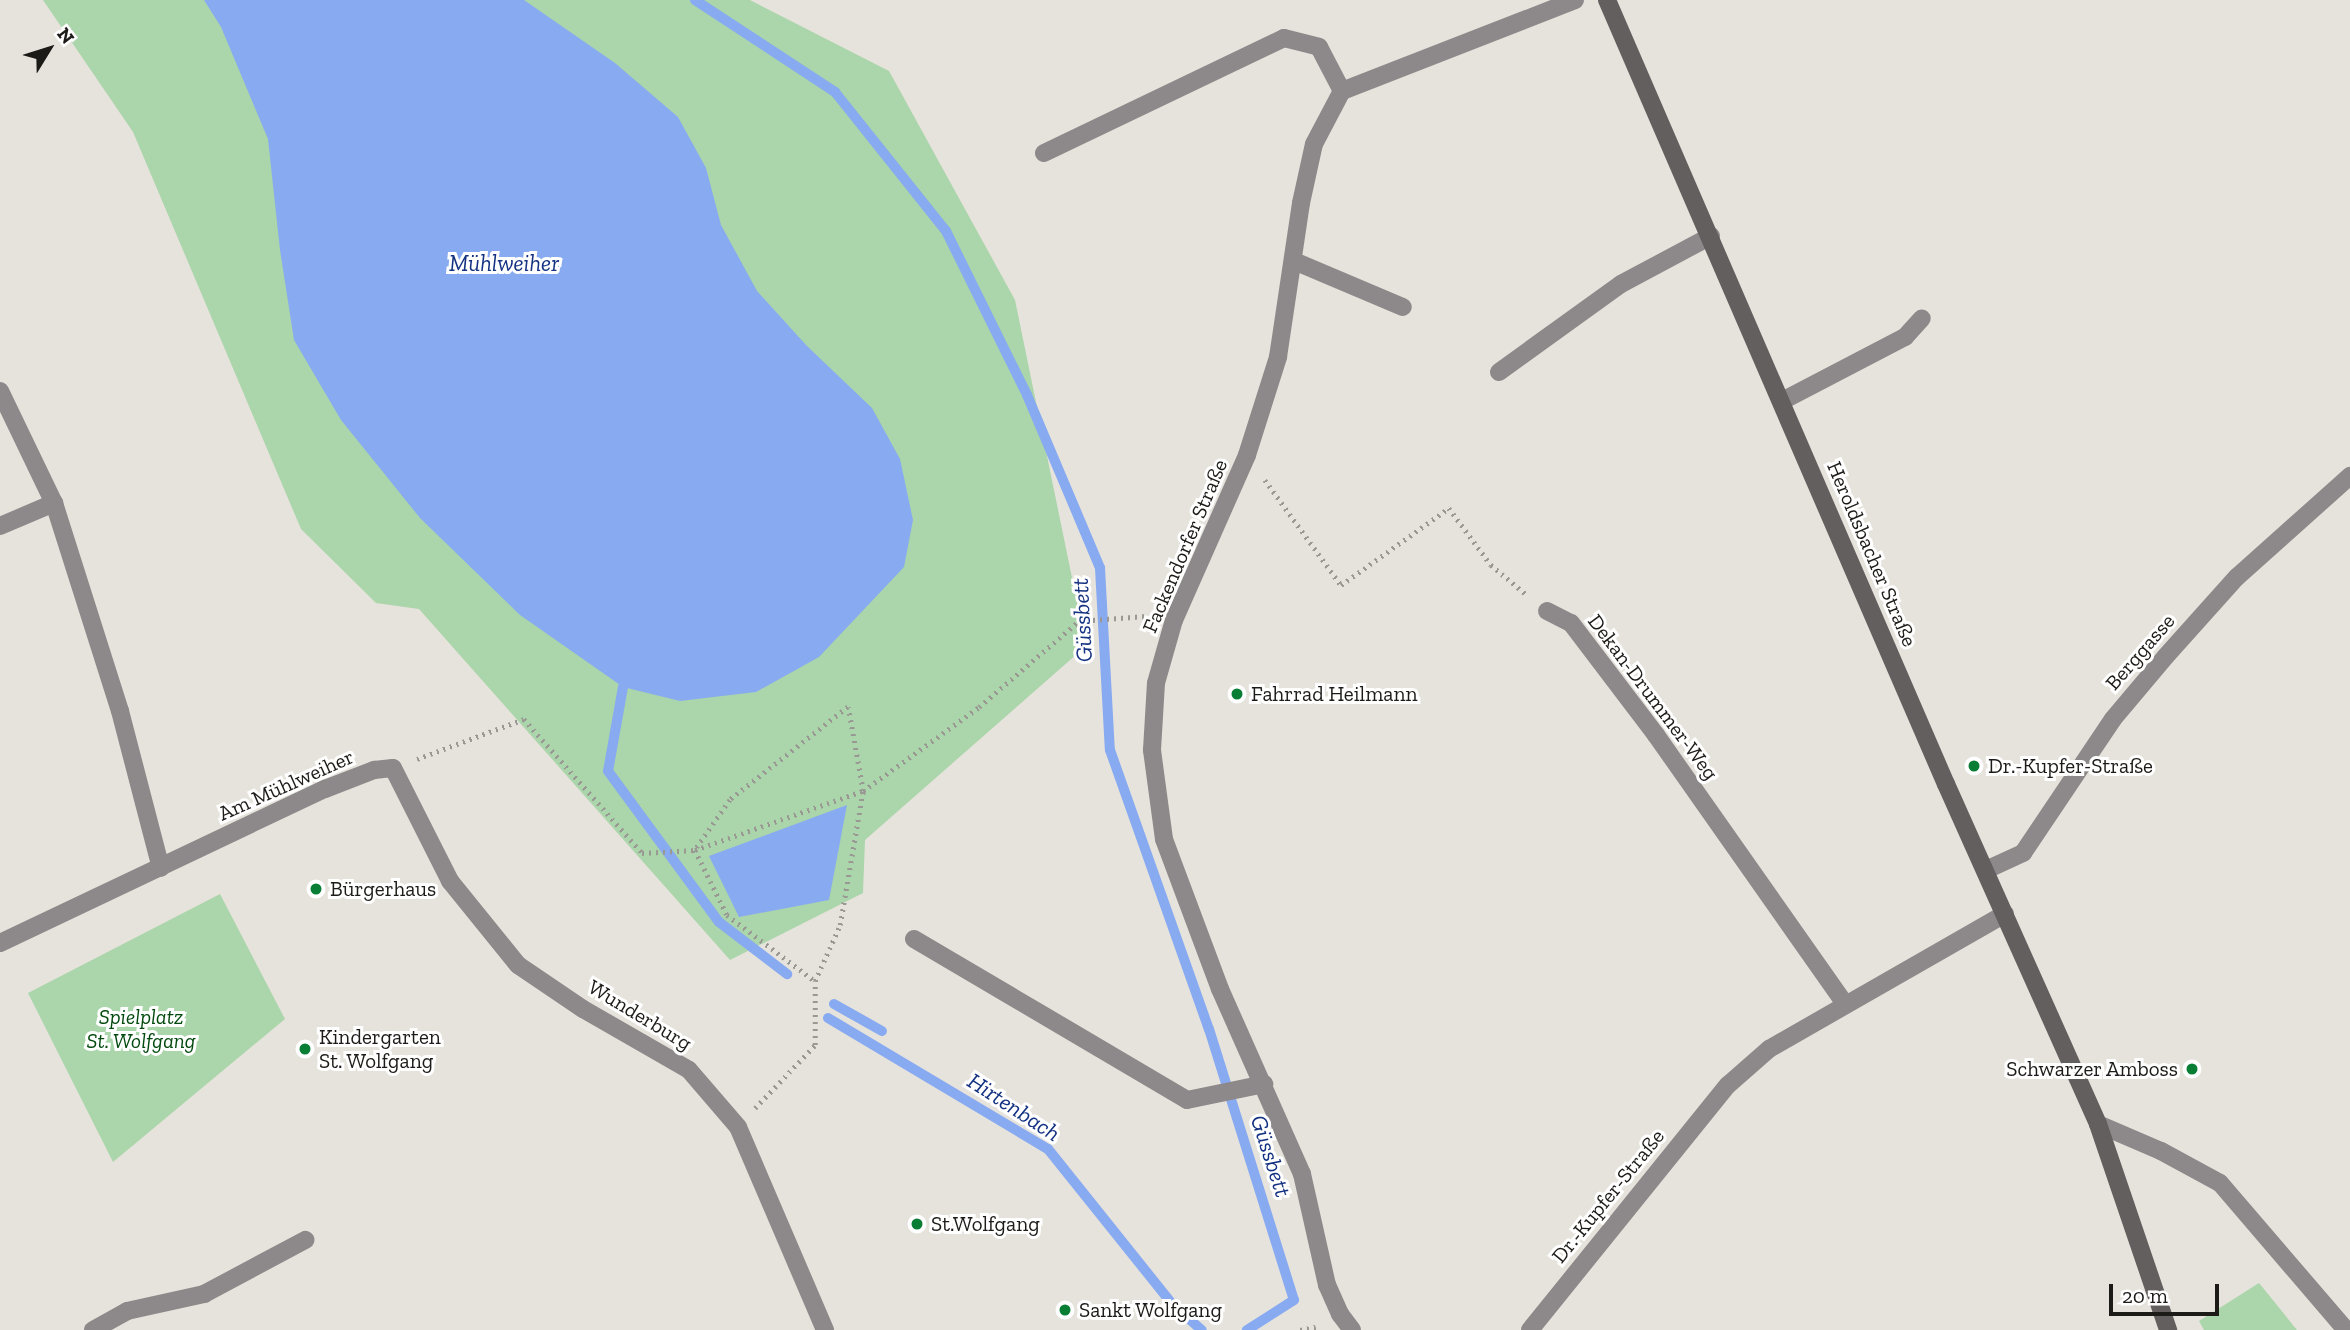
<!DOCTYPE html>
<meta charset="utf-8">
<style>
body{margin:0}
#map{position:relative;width:2350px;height:1330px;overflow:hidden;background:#e6e3dc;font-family:"Zilla Slab",serif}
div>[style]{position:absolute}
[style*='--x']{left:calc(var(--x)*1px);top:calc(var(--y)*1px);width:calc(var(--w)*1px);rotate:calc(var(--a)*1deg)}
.green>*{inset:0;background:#abd5aa}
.water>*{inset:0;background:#88aaf1}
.stream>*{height:10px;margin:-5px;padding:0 5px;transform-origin:5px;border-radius:5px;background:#88aaf1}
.path>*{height:4.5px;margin-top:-2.25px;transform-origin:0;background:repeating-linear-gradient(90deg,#9a9892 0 2px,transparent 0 7px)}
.lane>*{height:18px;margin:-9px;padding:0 9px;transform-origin:9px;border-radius:9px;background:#8d898a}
.street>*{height:18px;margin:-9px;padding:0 9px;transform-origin:9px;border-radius:9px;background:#8d898a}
.secondary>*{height:18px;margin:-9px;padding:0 9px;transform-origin:9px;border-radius:9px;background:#645f5f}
.dots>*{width:19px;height:19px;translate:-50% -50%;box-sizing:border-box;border:4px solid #fff;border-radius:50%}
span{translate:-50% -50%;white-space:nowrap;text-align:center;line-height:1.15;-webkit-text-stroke:6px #fff;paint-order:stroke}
.street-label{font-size:21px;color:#1c1b18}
.poi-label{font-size:21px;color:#1c1b18}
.left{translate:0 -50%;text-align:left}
.right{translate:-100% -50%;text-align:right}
.park-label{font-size:21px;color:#02490d;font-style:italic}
.water-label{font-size:23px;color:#143282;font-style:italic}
.north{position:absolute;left:14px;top:14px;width:70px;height:70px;-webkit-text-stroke:5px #fff;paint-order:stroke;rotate:52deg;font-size:19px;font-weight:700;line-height:28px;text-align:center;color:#1c1b18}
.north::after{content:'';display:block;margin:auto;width:24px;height:32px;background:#1c1b18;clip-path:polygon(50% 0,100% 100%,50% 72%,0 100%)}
.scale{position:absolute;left:2109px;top:1284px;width:110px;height:32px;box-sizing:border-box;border:4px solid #1c1b18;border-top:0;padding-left:9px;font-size:21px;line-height:24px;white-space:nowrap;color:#1c1b18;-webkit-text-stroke:5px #fff;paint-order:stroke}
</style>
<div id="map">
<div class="green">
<div style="clip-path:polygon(43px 0,750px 0,889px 71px,1015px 300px,1086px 646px,865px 840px,863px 893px,730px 960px,419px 609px,376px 603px,301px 529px,133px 132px)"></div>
<div style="clip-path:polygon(220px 894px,285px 1019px,113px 1162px,28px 993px)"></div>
<div style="clip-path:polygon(2259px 1283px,2297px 1330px,2204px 1330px,2199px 1321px)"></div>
</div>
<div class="water">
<div style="clip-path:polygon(204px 0,524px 0,615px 63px,678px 117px,706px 168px,721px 225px,757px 291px,807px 346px,872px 408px,900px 459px,913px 520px,904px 567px,819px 657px,756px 692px,680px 701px,623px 687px,520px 615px,420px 518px,341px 420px,294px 340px,280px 250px,268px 139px,221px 27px)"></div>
<div style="clip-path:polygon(847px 805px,829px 900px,739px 917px,709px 856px)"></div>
</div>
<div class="stream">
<div style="--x:695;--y:0;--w:168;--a:33.3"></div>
<div style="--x:835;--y:92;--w:178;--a:51.4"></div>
<div style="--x:946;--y:231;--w:183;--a:63.7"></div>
<div style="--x:1027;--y:395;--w:188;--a:67.1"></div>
<div style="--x:1100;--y:568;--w:182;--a:86.9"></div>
<div style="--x:1110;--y:750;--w:296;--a:70.5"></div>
<div style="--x:1209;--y:1029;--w:284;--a:72.6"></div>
<div style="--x:1294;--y:1300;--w:56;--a:147.4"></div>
<div style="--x:623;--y:687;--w:85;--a:100.1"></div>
<div style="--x:608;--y:771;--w:187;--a:53.7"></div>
<div style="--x:719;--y:922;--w:86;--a:37.4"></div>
<div style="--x:834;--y:1004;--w:55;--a:29.4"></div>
<div style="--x:828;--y:1018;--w:256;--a:30.8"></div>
<div style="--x:1048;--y:1149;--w:200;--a:51.3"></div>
<div style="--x:1173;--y:1305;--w:38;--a:41"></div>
</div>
<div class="path">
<div style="--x:1265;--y:480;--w:130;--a:54.1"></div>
<div style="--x:1341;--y:585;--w:133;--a:-35.5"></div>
<div style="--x:1449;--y:508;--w:71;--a:53.6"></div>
<div style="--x:1491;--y:565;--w:47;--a:39.8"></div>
<div style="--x:417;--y:759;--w:114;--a:-20.5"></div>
<div style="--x:524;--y:719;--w:179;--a:48.6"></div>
<div style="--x:642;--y:853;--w:53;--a:-3.2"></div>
<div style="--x:695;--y:850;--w:178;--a:-19.4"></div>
<div style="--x:863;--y:791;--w:85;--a:-100.1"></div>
<div style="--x:848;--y:707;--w:150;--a:141.8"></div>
<div style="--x:730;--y:800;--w:61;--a:125"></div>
<div style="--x:695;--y:850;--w:72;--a:63.8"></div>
<div style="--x:727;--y:915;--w:110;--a:36.9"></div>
<div style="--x:755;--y:1108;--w:87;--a:-46.4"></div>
<div style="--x:815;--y:1045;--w:64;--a:-90"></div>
<div style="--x:815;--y:981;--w:61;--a:-65.9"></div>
<div style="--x:840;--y:925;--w:136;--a:-80.3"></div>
<div style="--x:863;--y:791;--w:143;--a:-35.9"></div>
<div style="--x:979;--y:707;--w:132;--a:-40.7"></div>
<div style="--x:1079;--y:621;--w:67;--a:-4.3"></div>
<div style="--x:1300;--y:1330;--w:16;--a:-11"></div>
</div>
<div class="lane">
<div style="--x:1294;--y:261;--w:118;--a:22.9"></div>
<div style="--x:1499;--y:372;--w:150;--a:-35.8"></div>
<div style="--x:1621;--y:284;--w:102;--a:-28.1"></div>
<div style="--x:1782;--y:401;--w:139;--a:-27.5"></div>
<div style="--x:1905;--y:337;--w:25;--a:-48"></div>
<div style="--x:914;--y:939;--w:317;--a:30.5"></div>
<div style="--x:1187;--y:1100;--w:79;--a:-11.7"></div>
<div style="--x:93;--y:1330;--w:39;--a:-29"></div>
<div style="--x:127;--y:1311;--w:79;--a:-12.4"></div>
<div style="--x:204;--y:1294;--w:115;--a:-28.1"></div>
</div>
<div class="street">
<div style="--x:1044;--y:153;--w:266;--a:-25.6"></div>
<div style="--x:1284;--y:38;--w:36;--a:14"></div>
<div style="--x:1319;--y:47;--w:50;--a:62.4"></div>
<div style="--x:0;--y:391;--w:124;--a:64.3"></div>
<div style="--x:54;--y:503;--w:218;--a:72.4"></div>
<div style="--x:120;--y:711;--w:162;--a:75.4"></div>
<div style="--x:0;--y:526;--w:59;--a:-23.1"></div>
<div style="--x:1547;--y:611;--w:27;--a:27"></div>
<div style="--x:1571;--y:623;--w:141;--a:52.8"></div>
<div style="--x:1656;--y:735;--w:329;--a:54.9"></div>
<div style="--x:1986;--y:870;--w:41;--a:-24.7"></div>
<div style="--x:2023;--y:853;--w:161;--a:-56.1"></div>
<div style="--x:2113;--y:719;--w:82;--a:-49.9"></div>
<div style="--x:2166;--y:656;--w:106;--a:-48.1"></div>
<div style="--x:2237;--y:577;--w:152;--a:-41.8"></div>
<div style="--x:0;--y:943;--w:360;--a:-25.4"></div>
<div style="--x:325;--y:789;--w:53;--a:-21.2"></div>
<div style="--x:374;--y:770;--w:19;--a:-6"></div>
<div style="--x:393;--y:768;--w:127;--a:63.2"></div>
<div style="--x:450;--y:881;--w:108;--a:51"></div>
<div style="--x:518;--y:965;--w:78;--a:34.1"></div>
<div style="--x:583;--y:1009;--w:122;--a:29.9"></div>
<div style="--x:689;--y:1070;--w:75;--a:49.3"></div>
<div style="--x:738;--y:1127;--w:221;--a:66.8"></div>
<div style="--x:2098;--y:1124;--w:69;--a:23.2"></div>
<div style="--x:2161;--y:1151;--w:67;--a:28.5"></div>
<div style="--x:2220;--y:1183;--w:194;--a:49.4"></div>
<div style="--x:1352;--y:1330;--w:20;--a:-127"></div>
<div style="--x:1340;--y:1314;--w:32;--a:-114"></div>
<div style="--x:1327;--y:1285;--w:114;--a:-102.7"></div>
<div style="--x:1302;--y:1174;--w:202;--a:-113.9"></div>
<div style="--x:1220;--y:989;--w:160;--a:-110.5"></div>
<div style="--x:1164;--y:839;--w:90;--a:-97.7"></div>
<div style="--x:1152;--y:750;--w:67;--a:-86.6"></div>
<div style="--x:1156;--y:683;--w:66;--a:-74.1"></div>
<div style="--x:1174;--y:620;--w:180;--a:-66.1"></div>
<div style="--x:1247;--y:455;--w:103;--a:-72.4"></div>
<div style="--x:1278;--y:357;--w:156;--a:-81.5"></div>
<div style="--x:1301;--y:203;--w:60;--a:-77.6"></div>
<div style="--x:1314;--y:144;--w:60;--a:-62.2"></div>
<div style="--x:1342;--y:91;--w:250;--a:-21.3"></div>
<div style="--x:1530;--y:1330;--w:315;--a:-51.1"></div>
<div style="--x:1728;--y:1085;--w:55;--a:-41.3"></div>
<div style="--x:1769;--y:1049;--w:272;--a:-29.8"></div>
</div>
<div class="secondary">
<div style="--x:1607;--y:0;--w:854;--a:66.62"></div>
<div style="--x:1946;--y:784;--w:372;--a:65.9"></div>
<div style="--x:2098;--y:1124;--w:218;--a:71.2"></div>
</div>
<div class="dots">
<div style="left:1237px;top:694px;background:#087e35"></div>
<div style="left:1974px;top:766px;background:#087e35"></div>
<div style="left:316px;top:889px;background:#087e35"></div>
<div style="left:305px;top:1049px;background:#087e35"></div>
<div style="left:2192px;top:1069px;background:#087e35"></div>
<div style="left:917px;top:1224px;background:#087e35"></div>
<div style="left:1065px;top:1310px;background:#087e35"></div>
</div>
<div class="street-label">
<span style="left:1185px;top:546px;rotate:-67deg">Fackendorfer Straße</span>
<span style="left:1872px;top:554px;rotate:67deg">Heroldsbacher Straße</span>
<span style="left:2140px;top:652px;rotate:-49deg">Berggasse</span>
<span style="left:1653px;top:697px;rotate:53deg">Dekan-Drummer-Weg</span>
<span style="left:286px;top:785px;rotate:-24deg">Am Mühlweiher</span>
<span style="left:640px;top:1015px;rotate:31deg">Wunderburg</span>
<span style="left:1608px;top:1196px;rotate:-51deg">Dr.-Kupfer-Straße</span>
</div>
<div class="poi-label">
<span class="left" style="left:1251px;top:694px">Fahrrad Heilmann</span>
<span class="left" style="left:1988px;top:766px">Dr.-Kupfer-Straße</span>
<span class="left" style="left:330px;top:889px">Bürgerhaus</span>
<span class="left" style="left:319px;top:1049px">Kindergarten<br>St. Wolfgang</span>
<span class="right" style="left:2178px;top:1069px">Schwarzer Amboss</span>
<span class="left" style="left:931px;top:1224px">St.Wolfgang</span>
<span class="left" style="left:1079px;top:1310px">Sankt Wolfgang</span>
</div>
<div class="park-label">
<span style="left:141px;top:1029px">Spielplatz<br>St. Wolfgang</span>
</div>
<div class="water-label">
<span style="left:504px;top:263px">Mühlweiher</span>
<span style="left:1082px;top:620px;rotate:-93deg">Güssbett</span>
<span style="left:1014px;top:1107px;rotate:33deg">Hirtenbach</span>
<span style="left:1271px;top:1156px;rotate:72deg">Güssbett</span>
</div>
<div class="north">N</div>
<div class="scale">20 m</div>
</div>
